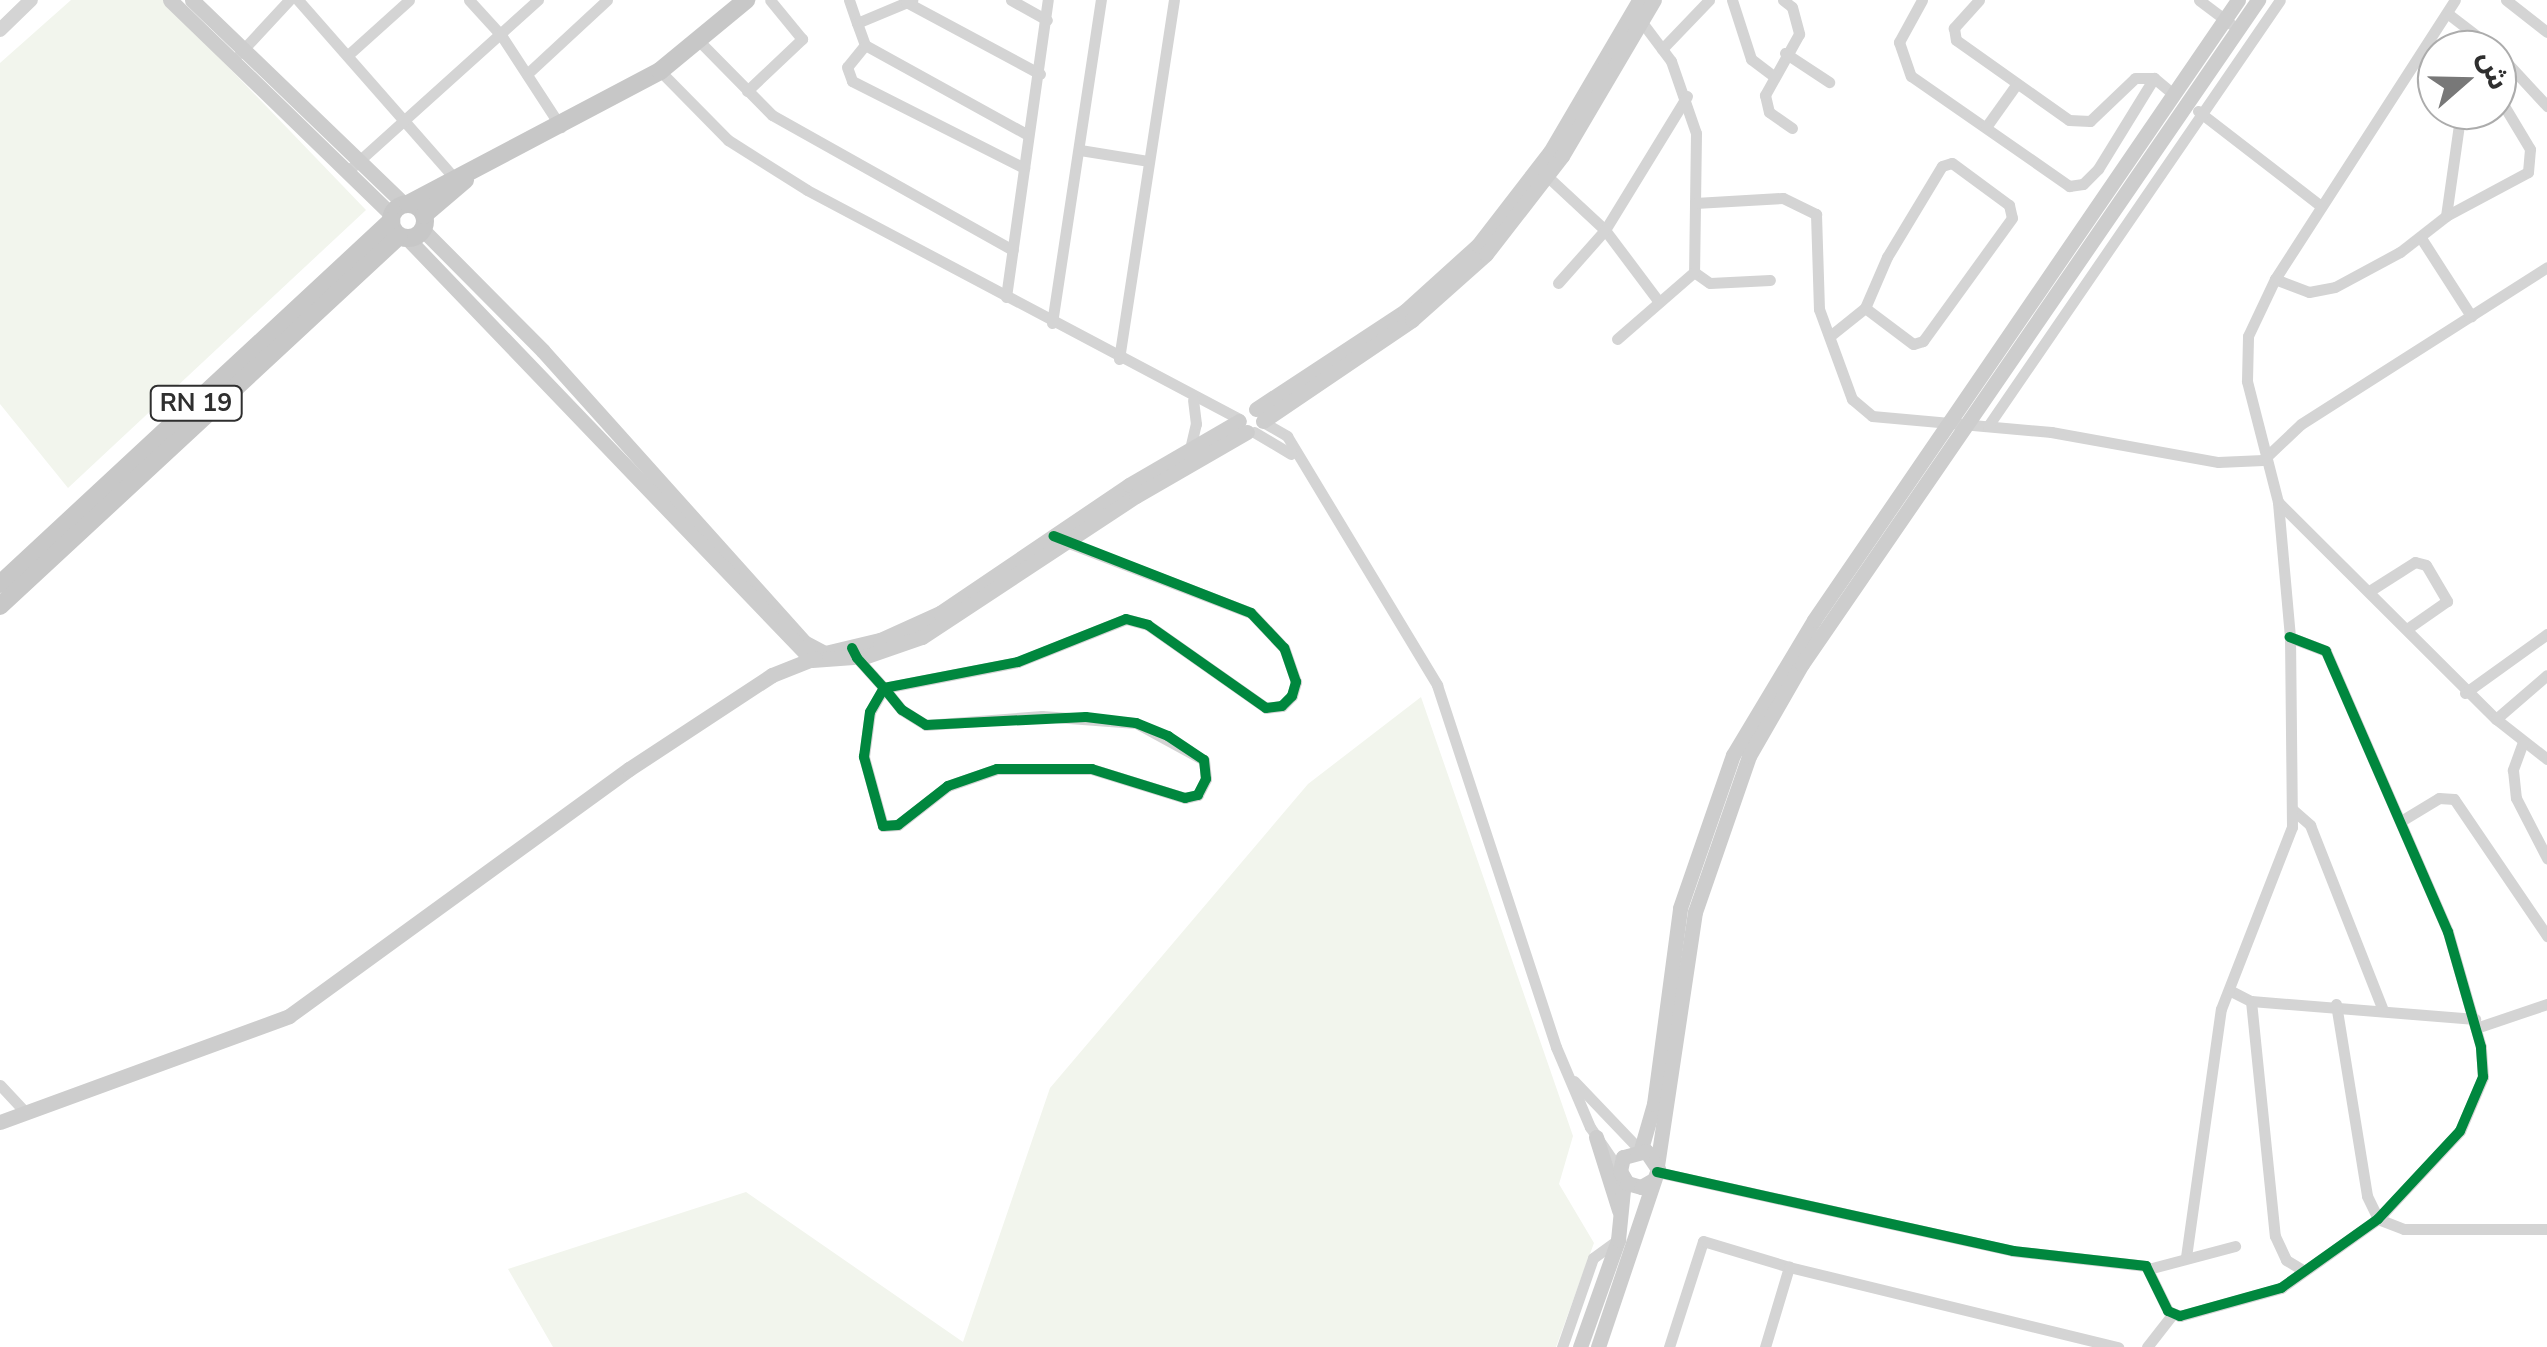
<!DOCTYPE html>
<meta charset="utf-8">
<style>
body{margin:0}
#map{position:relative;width:2547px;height:1347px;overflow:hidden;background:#fff;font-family:"Nunito Sans","Noto Sans Arabic",sans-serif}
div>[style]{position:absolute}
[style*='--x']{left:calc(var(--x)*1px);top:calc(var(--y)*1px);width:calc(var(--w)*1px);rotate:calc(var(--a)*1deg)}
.green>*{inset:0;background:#f2f5ed}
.minor>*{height:11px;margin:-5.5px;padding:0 5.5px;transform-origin:5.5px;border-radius:5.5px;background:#d4d4d4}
.tertiary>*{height:14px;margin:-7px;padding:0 7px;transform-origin:7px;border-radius:7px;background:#d4d4d4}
.secondary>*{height:15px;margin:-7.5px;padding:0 7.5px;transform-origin:7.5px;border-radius:7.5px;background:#cdcdcd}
.primary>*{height:18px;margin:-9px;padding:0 9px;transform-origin:9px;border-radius:9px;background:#c7c7c7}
.primary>.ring{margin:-9px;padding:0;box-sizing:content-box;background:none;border:18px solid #c7c7c7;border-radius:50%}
.cycleway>*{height:10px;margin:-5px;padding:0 5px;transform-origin:5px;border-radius:5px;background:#00873e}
span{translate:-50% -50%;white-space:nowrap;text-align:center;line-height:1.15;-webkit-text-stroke:10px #fff;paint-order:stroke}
.shield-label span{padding:2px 8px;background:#fff;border:2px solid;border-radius:8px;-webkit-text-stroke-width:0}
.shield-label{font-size:25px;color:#2f2f2f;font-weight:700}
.north{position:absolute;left:2417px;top:30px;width:100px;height:100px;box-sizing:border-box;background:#fff;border:2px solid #acacac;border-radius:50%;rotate:70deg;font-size:28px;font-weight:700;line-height:40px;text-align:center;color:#2f2f2f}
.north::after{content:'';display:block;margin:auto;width:35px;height:45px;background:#787878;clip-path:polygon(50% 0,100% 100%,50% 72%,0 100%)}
</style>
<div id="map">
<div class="green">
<div style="clip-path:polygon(71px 0,164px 0,366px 210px,68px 488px,0 404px,0 63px)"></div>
<div style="clip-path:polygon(1421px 697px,1573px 1136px,1559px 1184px,1594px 1243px,1556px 1347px,553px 1347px,508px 1269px,746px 1192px,963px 1342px,1050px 1088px,1308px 784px)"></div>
</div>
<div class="minor">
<div style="--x:298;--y:0;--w:238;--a:48.7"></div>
<div style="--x:469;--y:0;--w:47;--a:47.6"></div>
<div style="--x:501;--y:35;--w:110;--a:56.9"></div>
<div style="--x:849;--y:0;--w:24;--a:71"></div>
<div style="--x:857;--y:23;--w:60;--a:-22.7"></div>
<div style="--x:1011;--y:0;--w:41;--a:29.1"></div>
<div style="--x:1732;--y:0;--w:62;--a:72.1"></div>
<div style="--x:1751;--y:59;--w:25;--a:37"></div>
<div style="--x:1783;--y:0;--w:11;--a:38"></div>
<div style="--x:1792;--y:7;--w:28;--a:75"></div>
<div style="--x:1799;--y:34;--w:70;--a:119.1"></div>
<div style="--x:1765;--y:95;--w:17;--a:77"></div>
<div style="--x:1769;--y:112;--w:28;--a:35"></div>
<div style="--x:1922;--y:0;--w:48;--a:118.7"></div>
<div style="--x:1899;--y:42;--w:36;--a:71"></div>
<div style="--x:1911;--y:76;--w:193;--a:34.8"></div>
<div style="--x:2069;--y:186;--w:14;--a:-8"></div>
<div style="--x:2083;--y:184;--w:21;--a:-45"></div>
<div style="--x:2098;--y:169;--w:107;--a:-58.4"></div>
<div style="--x:2154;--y:78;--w:25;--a:40"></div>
<div style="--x:1979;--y:0;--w:38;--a:132"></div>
<div style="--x:1954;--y:28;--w:12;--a:81"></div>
<div style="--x:1956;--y:40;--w:138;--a:35.3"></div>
<div style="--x:2069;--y:120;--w:21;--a:3"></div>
<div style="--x:2090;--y:121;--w:62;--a:-43.7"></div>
<div style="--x:2135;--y:78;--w:19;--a:0"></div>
<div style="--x:2199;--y:0;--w:40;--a:37"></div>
<div style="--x:2506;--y:0;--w:52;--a:38"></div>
<div style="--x:906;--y:2;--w:152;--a:28.2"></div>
<div style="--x:2447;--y:13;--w:61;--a:37.6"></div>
<div style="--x:1638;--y:17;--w:55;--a:53.1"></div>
<div style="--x:1671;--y:61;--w:76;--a:70.9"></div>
<div style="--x:1696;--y:133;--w:139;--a:90.8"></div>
<div style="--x:1694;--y:272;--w:19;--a:35"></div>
<div style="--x:1710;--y:283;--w:60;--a:-2.9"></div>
<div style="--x:857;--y:23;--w:23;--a:70"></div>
<div style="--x:865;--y:45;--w:28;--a:129"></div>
<div style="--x:847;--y:67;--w:15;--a:70"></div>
<div style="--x:852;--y:81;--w:193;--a:26.8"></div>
<div style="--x:701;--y:43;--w:101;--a:45.4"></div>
<div style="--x:772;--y:115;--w:276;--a:29.3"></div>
<div style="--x:865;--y:45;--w:186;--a:28.9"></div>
<div style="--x:1662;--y:49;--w:68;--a:-46.2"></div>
<div style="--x:2497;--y:52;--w:74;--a:47.2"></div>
<div style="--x:240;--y:53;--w:72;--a:-47.2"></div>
<div style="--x:1785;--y:53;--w:53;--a:33.4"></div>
<div style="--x:348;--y:55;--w:82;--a:-42"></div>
<div style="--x:660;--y:71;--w:97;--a:45.4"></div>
<div style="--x:728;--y:140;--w:93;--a:32.3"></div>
<div style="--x:807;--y:190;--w:489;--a:27.9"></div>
<div style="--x:527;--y:74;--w:109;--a:-42.8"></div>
<div style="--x:747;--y:91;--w:76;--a:-43.4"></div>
<div style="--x:802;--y:39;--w:50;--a:-129.4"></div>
<div style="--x:2198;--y:111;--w:155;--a:37.7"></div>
<div style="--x:1986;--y:127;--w:52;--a:-54.5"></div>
<div style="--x:1080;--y:150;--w:70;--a:9.1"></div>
<div style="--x:350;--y:169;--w:253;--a:-42"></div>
<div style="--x:1548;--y:177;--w:78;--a:42.9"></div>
<div style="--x:1605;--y:230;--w:90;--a:53.1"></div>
<div style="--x:1695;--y:203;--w:88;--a:-3.3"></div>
<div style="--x:1783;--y:198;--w:37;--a:26"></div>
<div style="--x:1816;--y:214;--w:95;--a:88.2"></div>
<div style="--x:1819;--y:309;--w:96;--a:69.9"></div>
<div style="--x:1852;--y:399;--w:26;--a:40"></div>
<div style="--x:1872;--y:416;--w:180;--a:5.1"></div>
<div style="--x:2051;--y:432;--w:170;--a:10.2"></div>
<div style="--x:2218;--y:462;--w:45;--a:-2.5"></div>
<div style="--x:2263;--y:460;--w:52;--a:-43.5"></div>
<div style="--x:2301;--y:424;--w:292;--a:-32.5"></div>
<div style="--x:2446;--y:216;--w:93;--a:-28.2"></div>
<div style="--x:2528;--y:172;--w:23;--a:-85"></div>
<div style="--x:2530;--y:149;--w:64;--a:-121"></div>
<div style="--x:2421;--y:238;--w:93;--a:57.3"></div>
<div style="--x:2275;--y:279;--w:36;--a:21"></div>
<div style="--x:2309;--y:292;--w:26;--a:-11"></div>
<div style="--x:2335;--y:287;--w:74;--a:-28.3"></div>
<div style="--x:2400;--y:252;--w:58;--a:-38"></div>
<div style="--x:2446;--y:216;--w:107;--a:-81.9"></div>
<div style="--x:1558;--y:283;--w:71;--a:-48.4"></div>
<div style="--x:1605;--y:230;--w:157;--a:-58.5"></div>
<div style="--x:1006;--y:297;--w:300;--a:-82"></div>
<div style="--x:1052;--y:323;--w:327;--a:-81.4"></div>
<div style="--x:1830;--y:336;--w:45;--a:-38.7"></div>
<div style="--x:1865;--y:308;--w:56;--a:-66.7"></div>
<div style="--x:1887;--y:257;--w:106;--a:-58.9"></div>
<div style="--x:1942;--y:166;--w:10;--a:-17"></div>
<div style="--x:1952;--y:163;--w:71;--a:36.4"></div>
<div style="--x:2009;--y:205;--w:13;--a:77"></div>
<div style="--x:2012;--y:218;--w:152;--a:125.9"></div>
<div style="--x:1923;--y:341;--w:10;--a:163"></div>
<div style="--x:1913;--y:344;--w:60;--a:-143.1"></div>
<div style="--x:1617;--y:339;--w:102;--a:-41"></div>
<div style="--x:1119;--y:359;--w:363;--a:-81.3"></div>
<div style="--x:1263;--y:422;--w:28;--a:30"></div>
<div style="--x:1287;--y:436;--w:291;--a:58.9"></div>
<div style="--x:1437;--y:685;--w:381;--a:71.8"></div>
<div style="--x:1556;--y:1047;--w:87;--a:67"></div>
<div style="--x:1590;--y:1127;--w:53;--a:55.7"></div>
<div style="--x:1988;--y:426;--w:516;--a:-55.57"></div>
<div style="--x:1254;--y:432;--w:43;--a:30.7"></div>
<div style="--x:1190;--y:449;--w:26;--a:-77"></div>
<div style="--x:1196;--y:424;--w:24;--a:-97"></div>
<div style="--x:2278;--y:502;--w:308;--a:44.9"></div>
<div style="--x:2496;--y:719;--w:67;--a:-40.8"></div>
<div style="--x:2371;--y:590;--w:52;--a:-32.5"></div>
<div style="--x:2415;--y:562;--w:11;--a:15"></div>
<div style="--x:2426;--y:565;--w:42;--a:59.7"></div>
<div style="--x:2447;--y:601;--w:49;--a:145"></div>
<div style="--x:854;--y:654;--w:5;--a:53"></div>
<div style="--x:857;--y:658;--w:40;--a:48"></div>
<div style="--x:884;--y:688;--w:28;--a:51"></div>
<div style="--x:902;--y:710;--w:28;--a:32"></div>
<div style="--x:926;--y:725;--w:116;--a:-4.4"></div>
<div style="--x:1042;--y:716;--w:94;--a:4.3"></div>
<div style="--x:1136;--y:723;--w:77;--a:28.6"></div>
<div style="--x:1204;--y:760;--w:19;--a:84"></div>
<div style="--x:1206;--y:779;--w:18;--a:117"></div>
<div style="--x:1198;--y:795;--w:13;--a:167"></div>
<div style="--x:1185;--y:798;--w:97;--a:-162.7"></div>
<div style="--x:1092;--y:769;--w:95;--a:180"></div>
<div style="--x:997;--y:769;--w:52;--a:160.9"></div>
<div style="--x:948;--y:786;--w:63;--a:142"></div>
<div style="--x:898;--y:825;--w:15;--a:176"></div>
<div style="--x:883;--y:826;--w:72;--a:-105.4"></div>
<div style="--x:864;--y:757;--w:45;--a:-82.4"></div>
<div style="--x:870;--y:712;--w:28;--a:-60"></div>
<div style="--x:884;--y:688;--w:136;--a:-11"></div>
<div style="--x:1018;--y:662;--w:116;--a:-21.7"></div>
<div style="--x:1126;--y:619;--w:23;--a:15"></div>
<div style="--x:1148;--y:625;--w:144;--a:35.1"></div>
<div style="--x:1266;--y:708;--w:16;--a:-7"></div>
<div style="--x:1282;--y:706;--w:14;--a:-45"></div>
<div style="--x:1292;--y:696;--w:15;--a:-74"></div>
<div style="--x:1296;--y:682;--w:36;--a:-109"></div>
<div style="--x:1284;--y:648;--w:48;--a:-133.3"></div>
<div style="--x:1251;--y:613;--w:204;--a:-159"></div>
<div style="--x:2465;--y:693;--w:101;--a:-35.7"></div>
<div style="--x:2496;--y:719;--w:65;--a:38.1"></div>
<div style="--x:2523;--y:742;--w:30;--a:110"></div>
<div style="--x:2513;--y:770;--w:28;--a:84"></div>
<div style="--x:2516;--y:798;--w:68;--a:62.7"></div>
<div style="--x:2293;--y:810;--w:23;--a:41"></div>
<div style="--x:2310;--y:825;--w:197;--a:68.5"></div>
<div style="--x:2401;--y:821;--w:44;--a:-31.2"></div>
<div style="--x:2439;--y:798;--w:15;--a:4"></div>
<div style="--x:2454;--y:799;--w:166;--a:55.8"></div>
<div style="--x:2229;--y:990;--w:25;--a:27"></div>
<div style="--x:2251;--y:1001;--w:225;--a:4.6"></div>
<div style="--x:2251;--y:1001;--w:236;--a:84.2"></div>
<div style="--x:2275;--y:1236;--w:26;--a:65"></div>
<div style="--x:2286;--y:1260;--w:17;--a:31"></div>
<div style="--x:2336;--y:1004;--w:194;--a:80.8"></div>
<div style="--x:2367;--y:1196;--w:25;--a:64"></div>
<div style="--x:2378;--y:1219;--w:28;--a:21"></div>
<div style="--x:2404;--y:1229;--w:143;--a:0"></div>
<div style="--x:2476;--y:1028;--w:75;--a:-18.7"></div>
<div style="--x:1574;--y:1081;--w:94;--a:46.3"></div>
<div style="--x:0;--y:1085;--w:38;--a:47"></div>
<div style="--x:1657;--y:1172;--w:365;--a:12.5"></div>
<div style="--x:2013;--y:1251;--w:134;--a:6.4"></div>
<div style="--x:2146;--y:1266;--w:50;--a:63.9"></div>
<div style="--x:2168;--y:1311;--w:13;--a:23"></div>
<div style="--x:2180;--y:1316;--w:105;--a:-15.5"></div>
<div style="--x:2281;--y:1288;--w:119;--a:-35.4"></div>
<div style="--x:2378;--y:1219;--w:120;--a:-47"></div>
<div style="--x:2460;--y:1131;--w:59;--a:-66.9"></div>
<div style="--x:2483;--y:1077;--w:30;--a:-94"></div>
<div style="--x:2481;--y:1047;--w:120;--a:-106"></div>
<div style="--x:2448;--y:932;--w:306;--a:-113.5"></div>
<div style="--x:2326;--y:651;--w:39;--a:-159"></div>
<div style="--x:2186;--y:1257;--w:250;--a:-82"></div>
<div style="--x:2221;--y:1009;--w:195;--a:-68.7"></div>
<div style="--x:2292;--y:827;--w:190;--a:-90.6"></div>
<div style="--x:2290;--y:637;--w:136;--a:-95.1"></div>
<div style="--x:2278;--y:502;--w:125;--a:-104.4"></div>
<div style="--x:2247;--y:381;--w:45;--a:-88.7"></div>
<div style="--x:2248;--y:336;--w:63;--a:-64.7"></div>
<div style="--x:2275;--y:279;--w:332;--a:-57.2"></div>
<div style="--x:2152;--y:1268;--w:86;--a:-14.8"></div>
<div style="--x:1562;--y:1347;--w:94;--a:-70.8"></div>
<div style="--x:1593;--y:1258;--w:31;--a:-36"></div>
<div style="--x:1669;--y:1347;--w:111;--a:-72.2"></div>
<div style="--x:1703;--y:1241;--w:90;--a:16.8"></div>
<div style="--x:1765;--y:1347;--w:84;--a:-73.3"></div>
<div style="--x:1789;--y:1267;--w:339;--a:13.7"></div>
<div style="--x:2147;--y:1347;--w:41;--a:-52"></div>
</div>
<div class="tertiary">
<div style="--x:0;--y:30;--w:43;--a:-44.1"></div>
</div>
<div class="secondary">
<div style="--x:170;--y:0;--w:309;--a:44.1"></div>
<div style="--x:192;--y:0;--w:294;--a:43.9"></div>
<div style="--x:423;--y:230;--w:170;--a:45.2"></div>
<div style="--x:543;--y:351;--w:391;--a:48.1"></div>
<div style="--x:804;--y:642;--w:24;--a:28"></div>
<div style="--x:825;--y:653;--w:57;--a:-13.3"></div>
<div style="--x:880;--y:640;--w:66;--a:-24.2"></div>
<div style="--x:940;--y:613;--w:228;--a:-34.1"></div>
<div style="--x:1129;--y:485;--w:127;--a:-30.2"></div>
<div style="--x:408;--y:239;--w:583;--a:46.18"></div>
<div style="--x:812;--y:660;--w:55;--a:-4.2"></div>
<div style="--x:867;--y:656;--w:58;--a:-19.1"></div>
<div style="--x:922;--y:637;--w:256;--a:-33.4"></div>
<div style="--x:1136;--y:496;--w:128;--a:-30"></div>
<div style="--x:1256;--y:409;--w:178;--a:-33.3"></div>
<div style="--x:1405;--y:311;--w:98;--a:-42.1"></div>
<div style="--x:1478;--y:245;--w:118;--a:-52.3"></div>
<div style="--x:1550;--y:152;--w:176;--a:-59.6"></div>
<div style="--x:1263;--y:421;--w:180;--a:-34.1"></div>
<div style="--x:1412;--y:320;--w:99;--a:-41.7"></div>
<div style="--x:1486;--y:254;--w:124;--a:-52.2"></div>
<div style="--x:1562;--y:156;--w:181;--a:-59.5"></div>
<div style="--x:0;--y:1122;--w:308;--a:-20.1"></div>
<div style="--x:289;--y:1016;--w:420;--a:-36"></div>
<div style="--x:629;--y:769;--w:171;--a:-33.3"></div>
<div style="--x:772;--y:675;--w:46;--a:-21.6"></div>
<div style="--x:1596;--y:1137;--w:77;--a:72.5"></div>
<div style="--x:1641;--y:1149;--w:47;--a:-73.9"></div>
<div style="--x:1654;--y:1104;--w:198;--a:-82.4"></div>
<div style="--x:1680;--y:908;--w:162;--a:-70.9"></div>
<div style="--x:1733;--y:755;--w:157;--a:-59"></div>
<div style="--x:1814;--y:620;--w:751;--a:-55.63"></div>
<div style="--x:1657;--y:1166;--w:257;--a:-81.5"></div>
<div style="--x:1695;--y:912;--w:165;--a:-70.9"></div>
<div style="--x:1749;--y:756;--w:106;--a:-60.1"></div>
<div style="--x:1802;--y:664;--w:806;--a:-55.52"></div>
<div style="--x:1580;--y:1347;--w:114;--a:-70.4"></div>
<div style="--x:1618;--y:1240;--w:60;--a:-84.3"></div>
<div style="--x:1598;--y:1347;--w:188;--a:-71.4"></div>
<div style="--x:1658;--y:1169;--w:22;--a:-124"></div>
<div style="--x:1646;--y:1151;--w:24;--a:165"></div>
<div style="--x:1623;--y:1157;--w:14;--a:102"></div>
<div style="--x:1620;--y:1171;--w:14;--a:60"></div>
<div style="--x:1627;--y:1183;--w:15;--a:16"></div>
<div style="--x:1641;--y:1187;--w:14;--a:-30"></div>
</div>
<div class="primary">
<div class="ring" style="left:391px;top:204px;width:16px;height:16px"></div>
<div style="--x:408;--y:204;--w:285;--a:-27.8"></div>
<div style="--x:660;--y:71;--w:112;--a:-39.5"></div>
<div style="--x:424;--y:215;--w:54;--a:-40.5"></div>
<div style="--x:0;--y:584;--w:534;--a:-42.87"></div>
<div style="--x:0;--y:606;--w:544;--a:-42.84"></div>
</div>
<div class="cycleway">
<div style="--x:852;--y:648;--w:11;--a:63"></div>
<div style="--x:857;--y:658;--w:40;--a:48"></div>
<div style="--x:884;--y:688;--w:28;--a:51"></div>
<div style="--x:902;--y:710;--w:28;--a:32"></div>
<div style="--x:926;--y:725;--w:160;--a:-2.9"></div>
<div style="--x:1086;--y:717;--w:50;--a:6.8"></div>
<div style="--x:1136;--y:723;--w:35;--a:22"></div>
<div style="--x:1168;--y:736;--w:43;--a:33.7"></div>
<div style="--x:1204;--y:760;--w:19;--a:84"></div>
<div style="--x:1206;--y:779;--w:18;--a:117"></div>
<div style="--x:1198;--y:795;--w:13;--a:167"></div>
<div style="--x:1185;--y:798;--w:97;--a:-162.7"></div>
<div style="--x:1092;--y:769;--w:95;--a:180"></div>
<div style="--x:997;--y:769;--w:52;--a:160.9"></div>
<div style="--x:948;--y:786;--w:63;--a:142"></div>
<div style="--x:898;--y:825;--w:15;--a:176"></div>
<div style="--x:883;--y:826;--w:72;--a:-105.4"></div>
<div style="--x:864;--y:757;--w:45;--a:-82.4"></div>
<div style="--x:870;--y:712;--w:28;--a:-60"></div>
<div style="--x:884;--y:688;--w:136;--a:-11"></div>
<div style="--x:1018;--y:662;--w:116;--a:-21.7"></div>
<div style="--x:1126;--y:619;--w:23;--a:15"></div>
<div style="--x:1148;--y:625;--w:144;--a:35.1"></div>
<div style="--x:1266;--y:708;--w:16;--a:-7"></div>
<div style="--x:1282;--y:706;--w:14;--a:-45"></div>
<div style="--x:1292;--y:696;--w:15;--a:-74"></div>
<div style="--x:1296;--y:682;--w:36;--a:-109"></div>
<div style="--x:1284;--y:648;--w:48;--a:-133.3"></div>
<div style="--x:1251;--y:613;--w:212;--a:-158.7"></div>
<div style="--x:1657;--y:1172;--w:365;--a:12.5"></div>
<div style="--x:2013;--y:1251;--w:134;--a:6.4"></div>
<div style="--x:2146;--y:1266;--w:50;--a:63.9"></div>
<div style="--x:2168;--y:1311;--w:13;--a:23"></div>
<div style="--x:2180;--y:1316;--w:105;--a:-15.5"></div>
<div style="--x:2281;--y:1288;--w:119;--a:-35.4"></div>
<div style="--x:2378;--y:1219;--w:120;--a:-47"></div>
<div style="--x:2460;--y:1131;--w:59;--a:-66.9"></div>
<div style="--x:2483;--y:1077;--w:30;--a:-94"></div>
<div style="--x:2481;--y:1047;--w:120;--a:-106"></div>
<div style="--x:2448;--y:932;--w:306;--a:-113.5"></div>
<div style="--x:2326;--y:651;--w:39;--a:-159"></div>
</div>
<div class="shield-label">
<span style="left:196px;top:403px">RN 19</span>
</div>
<div class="north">ش</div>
</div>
